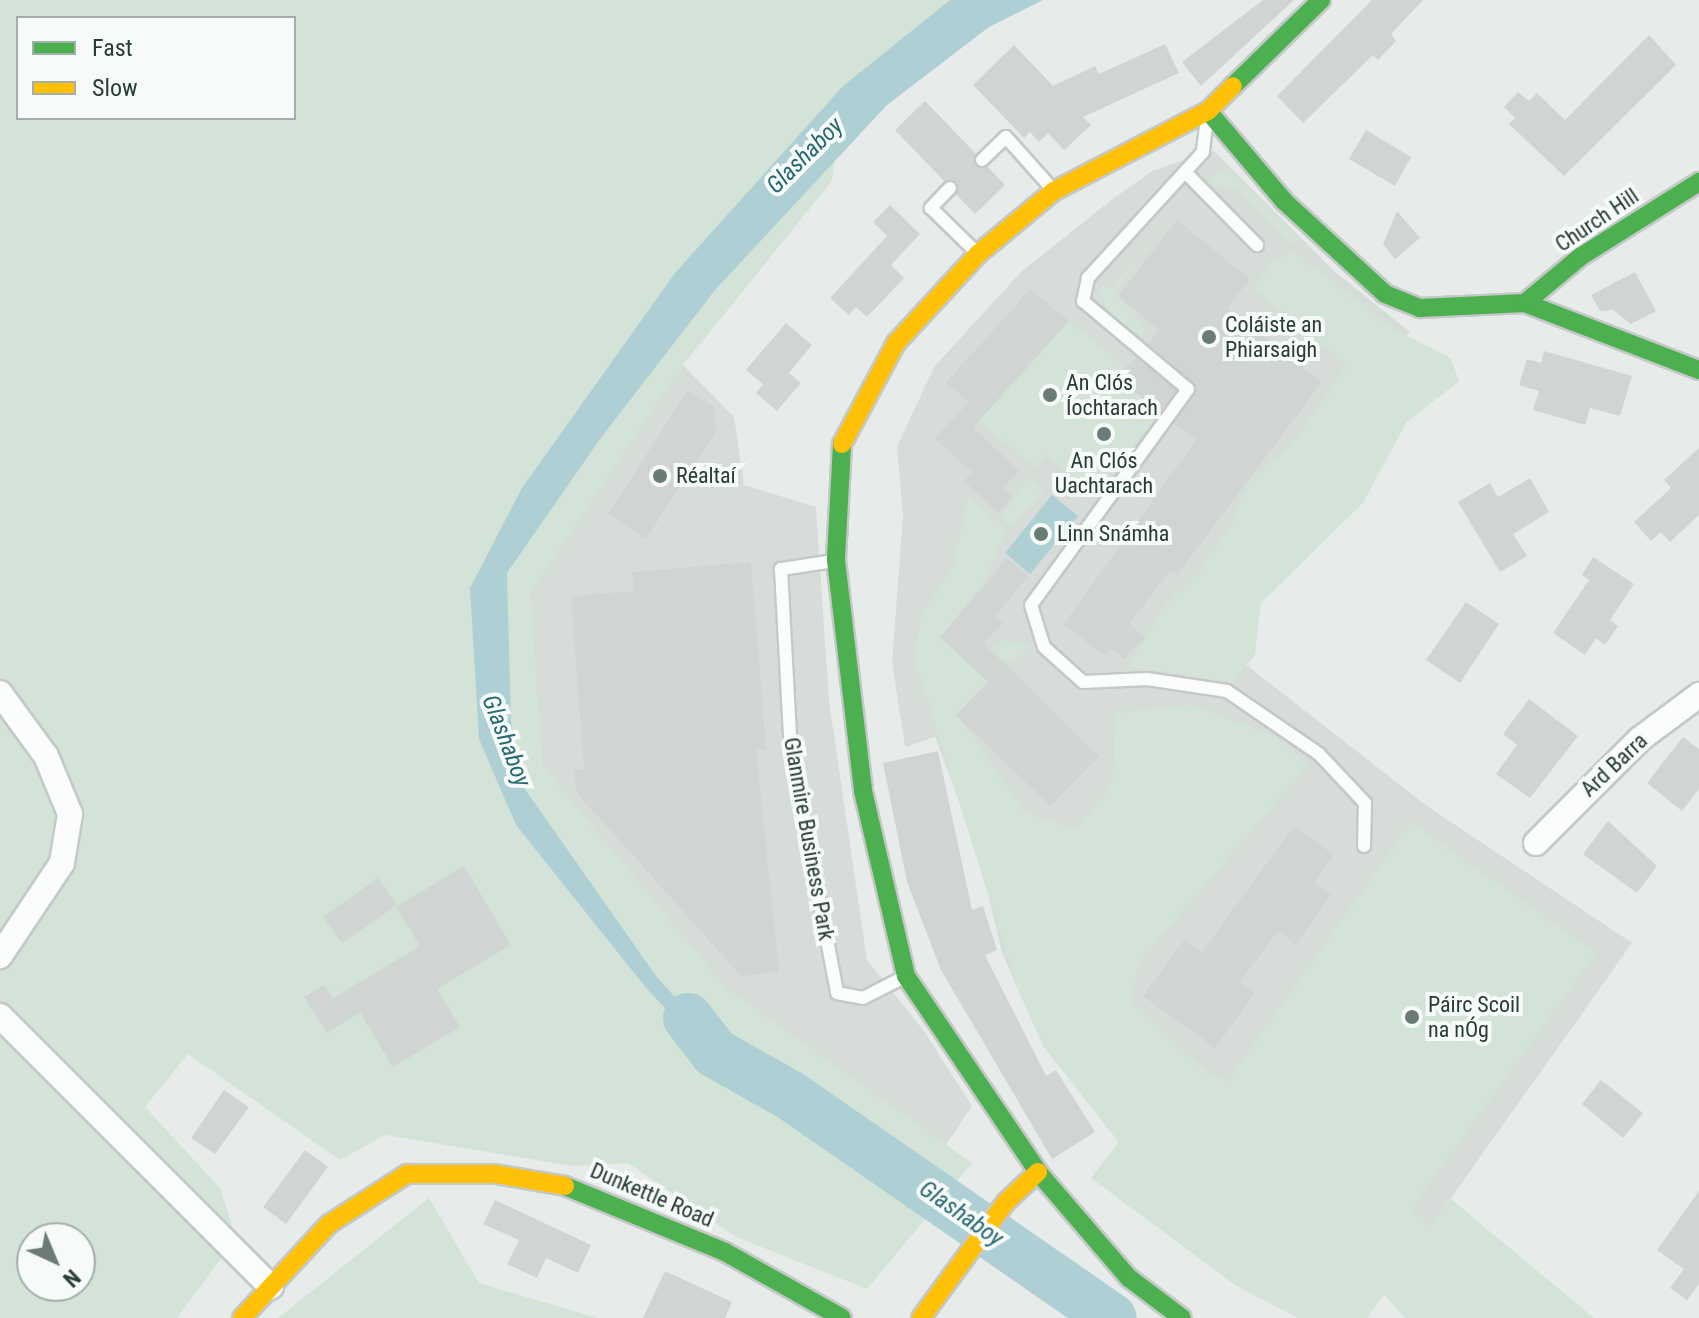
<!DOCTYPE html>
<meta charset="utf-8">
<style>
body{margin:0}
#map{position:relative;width:1699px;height:1318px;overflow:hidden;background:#e7ecea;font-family:"Roboto Condensed",sans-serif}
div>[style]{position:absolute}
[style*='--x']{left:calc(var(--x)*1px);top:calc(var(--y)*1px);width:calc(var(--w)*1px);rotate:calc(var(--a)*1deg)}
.built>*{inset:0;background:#d6ddd9}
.green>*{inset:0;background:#d3e3d7}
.water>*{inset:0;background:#aed0d4}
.river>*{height:50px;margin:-25px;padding:0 25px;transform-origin:25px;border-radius:25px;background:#aed0d4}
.building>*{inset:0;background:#d0d4d2}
.roads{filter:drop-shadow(2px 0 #c4c9c7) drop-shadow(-2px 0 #c4c9c7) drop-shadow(0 2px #c4c9c7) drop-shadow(0 -2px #c4c9c7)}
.lane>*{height:12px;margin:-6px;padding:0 6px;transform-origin:6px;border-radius:6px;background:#fbfcfc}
.street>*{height:24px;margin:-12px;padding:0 12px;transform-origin:12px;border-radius:12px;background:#fbfcfc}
.fast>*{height:18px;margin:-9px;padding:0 9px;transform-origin:9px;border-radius:9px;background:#4caf50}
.slow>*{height:18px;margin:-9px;padding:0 9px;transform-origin:9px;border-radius:9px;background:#ffc107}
.dots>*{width:22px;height:22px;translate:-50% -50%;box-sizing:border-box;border:4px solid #f6faf8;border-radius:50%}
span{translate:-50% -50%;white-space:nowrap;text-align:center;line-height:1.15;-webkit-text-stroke:8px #f6faf8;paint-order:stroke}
.street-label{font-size:22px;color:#273d36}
.poi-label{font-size:22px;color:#273d36}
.left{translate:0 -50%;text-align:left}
.water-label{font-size:24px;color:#286872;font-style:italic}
.legend{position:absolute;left:16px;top:16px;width:280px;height:104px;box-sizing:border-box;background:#f6faf8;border:2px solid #a3aeaa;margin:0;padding:10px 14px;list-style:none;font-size:24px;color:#273d36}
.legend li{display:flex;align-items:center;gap:16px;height:40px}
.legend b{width:40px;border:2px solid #a3aeaa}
.north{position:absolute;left:16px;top:1222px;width:80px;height:80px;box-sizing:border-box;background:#f6faf8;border:2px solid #a3aeaa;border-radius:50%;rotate:136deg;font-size:22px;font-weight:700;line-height:32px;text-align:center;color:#273d36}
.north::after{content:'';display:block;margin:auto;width:28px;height:36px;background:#6a7a75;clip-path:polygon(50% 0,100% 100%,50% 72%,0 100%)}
</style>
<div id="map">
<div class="built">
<div style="clip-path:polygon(1213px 150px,1334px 271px,1410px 332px,1185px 617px,1427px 806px,1632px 943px,1366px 1318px,1298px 1318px,1237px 1286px,1091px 1178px,1119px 1142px,1043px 1046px,1002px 953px,978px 851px,935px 737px,905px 747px,892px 662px,903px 516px,897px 447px,934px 367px,1021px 272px,1110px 201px,1152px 171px)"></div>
<div style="clip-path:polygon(683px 365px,734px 417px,744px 485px,816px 507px,829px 701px,867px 960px,924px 1031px,972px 1106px,946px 1145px,726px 989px,542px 766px,529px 584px)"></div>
</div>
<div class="green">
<div style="clip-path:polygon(evenodd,0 0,950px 0,843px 86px,832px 181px,683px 365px,530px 593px,542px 766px,726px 989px,972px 1163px,867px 1289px,736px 1237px,628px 1163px,573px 1166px,385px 1135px,340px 1160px,188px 1054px,145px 1107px,220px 1188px,236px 1238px,177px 1318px,0 1318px,0 0,18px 18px,294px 18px,294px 118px,18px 118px,18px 18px,0 0,32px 1238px,80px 1238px,80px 1286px,32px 1286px,32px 1238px)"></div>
<div style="clip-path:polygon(1227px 168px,1299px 238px,1293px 244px,1237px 189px,1204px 185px)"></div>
<div style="clip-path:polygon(1172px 216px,1114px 292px,1145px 328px,1141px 342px,1108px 313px,1100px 296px,1103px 285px,1113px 288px)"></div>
<div style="clip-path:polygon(1294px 252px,1396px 330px,1451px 358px,1459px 381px,1406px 423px,1363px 503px,1261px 603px,1255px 655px,1231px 683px,1129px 666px,1164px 606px,1197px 574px,1231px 524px,1250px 480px,1290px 447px,1347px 365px,1254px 289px,1270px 264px)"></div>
<div style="clip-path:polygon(1069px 321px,1125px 366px,1116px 377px,1161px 413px,1091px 493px,1047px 455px,1035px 468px,979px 421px)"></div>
<div style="clip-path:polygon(1028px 478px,1044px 491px,1010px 527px,1001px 517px)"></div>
<div style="clip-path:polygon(968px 496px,1006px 530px,976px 600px,940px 638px,966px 662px,1006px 640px,1032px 647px,1005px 664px,957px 715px,1025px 812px,1076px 829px,1113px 783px,1115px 713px,1192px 705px,1274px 736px,1308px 765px,1140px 961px,1130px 1000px,1209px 1074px,1228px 1081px,1411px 822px,1596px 953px,1411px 1209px,1430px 1227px,1451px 1199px,1594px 1318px,1405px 1318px,1384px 1294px,1367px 1318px,1298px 1318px,1237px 1286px,1091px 1178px,1119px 1142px,1043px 1046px,1017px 987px,915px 661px,920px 617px,953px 567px)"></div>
<div style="clip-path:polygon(429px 1198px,479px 1283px,597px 1318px,278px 1318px)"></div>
</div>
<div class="water">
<div style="clip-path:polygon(950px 0,1043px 0,989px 27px,887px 105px,715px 290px,600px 439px,507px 573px,511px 721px,520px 782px,656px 976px,736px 1065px,943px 1204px,1136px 1318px,1075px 1318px,728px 1075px,647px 989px,516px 825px,479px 739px,470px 588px,522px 488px,675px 273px,843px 86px)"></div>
<div style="clip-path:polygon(1052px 495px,1078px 516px,1030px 574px,1005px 553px)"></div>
</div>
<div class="river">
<div style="--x:688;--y:1018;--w:44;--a:52.4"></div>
<div style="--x:715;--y:1053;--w:87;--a:29.5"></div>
<div style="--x:791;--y:1096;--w:390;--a:34.7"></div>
</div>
<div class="building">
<div style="clip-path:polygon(1263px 0,1294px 0,1201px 86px,1182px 62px)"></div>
<div style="clip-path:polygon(1372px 0,1423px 0,1391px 34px,1396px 41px,1378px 60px,1373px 55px,1303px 123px,1277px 96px)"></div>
<div style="clip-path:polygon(1649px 35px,1676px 65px,1564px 176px,1509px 124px,1515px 118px,1504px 107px,1518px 92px,1529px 101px,1537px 93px,1565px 120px)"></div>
<div style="clip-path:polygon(1165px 44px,1179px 73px,1083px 117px,1091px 125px,1064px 150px,1048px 133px,1039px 142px,1030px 132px,1024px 138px,973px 85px,1014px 45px,1053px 86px,1095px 66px,1099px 74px)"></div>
<div style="clip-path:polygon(925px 101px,976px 154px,975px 166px,988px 167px,1005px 185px,975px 214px,956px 194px,957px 182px,944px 181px,895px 130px)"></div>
<div style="clip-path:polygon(1366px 130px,1411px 157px,1395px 186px,1349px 159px)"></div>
<div style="clip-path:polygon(890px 205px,920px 234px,891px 265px,904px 278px,867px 317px,856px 307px,849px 315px,830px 298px,887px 236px,873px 222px)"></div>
<div style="clip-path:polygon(1397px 211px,1420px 238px,1395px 259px,1383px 244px)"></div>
<div style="clip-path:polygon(1177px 220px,1250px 279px,1227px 308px,1322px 382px,1177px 575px,1170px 571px,1129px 624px,1145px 637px,1124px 659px,1111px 648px,1105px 655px,1063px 625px,1196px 440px,1174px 423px,1196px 385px,1148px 344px,1159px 330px,1118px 296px)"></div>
<div style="clip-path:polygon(1635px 272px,1656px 311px,1631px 324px,1613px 310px,1600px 311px,1591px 295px)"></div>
<div style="clip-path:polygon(1030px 289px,1069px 321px,973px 427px,1019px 471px,1003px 488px,1013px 497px,998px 513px,964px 481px,972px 472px,934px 438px,969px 402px,946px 383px)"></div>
<div style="clip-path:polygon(786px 323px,812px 345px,789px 373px,801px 383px,777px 411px,756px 393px,763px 384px,746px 370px)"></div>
<div style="clip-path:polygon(1544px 351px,1632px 376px,1620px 416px,1590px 408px,1585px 425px,1533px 410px,1539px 391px,1519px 385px,1527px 359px,1541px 363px)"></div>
<div style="clip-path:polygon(1137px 358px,1176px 390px,1160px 412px,1116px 376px)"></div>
<div style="clip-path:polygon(688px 390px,713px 406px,717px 430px,646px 539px,608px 514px)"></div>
<div style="clip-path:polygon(1699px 448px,1699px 515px,1670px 542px,1661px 532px,1651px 541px,1634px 522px,1671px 488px,1664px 480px)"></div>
<div style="clip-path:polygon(1530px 478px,1549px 512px,1513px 534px,1527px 556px,1500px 572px,1458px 502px,1490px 483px,1498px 497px)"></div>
<div style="clip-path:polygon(1593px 557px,1634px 584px,1610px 620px,1618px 626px,1605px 645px,1596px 638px,1585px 655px,1553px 633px,1589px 580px,1582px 575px)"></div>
<div style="clip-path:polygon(1007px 558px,1029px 576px,995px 616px,1003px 623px,984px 643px,1099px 756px,1050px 806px,956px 715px,988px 682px,940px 637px)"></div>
<div style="clip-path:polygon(751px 562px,766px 749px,756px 750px,779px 972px,741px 976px,577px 793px,574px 770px,584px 769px,571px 596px,634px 591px,632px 572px)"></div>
<div style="clip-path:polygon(1466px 602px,1499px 624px,1460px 683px,1426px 660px)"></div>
<div style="clip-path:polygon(1529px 699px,1578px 736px,1530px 798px,1496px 774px,1517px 745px,1503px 734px)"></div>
<div style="clip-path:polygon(1683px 737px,1699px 749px,1699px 789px,1682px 811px,1647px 783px)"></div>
<div style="clip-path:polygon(938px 751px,972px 910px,983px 906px,997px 950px,985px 955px,1046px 1076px,1056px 1070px,1095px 1132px,1052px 1159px,941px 970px,907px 882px,883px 763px)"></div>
<div style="clip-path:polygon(1608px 821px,1657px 866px,1637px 893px,1583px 854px)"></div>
<div style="clip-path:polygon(1294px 826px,1334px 855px,1314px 883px,1331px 895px,1296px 944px,1278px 931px,1240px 982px,1255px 993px,1215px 1048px,1143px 996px,1185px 939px,1202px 952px)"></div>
<div style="clip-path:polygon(464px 866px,511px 945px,437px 989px,460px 1027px,393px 1067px,360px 1012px,327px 1033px,304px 997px,324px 985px,333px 998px,420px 946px,396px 907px)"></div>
<div style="clip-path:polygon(378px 878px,397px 905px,342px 943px,323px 917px)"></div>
<div style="clip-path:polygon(1601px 1080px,1643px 1113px,1623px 1138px,1582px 1104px)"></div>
<div style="clip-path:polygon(224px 1090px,249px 1107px,215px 1154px,191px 1138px)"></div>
<div style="clip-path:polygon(305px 1150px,328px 1167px,286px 1224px,263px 1207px)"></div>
<div style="clip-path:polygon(1699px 1191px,1699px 1284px,1687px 1300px,1670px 1288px,1684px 1269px,1657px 1250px)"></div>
<div style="clip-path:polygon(495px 1200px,591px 1245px,578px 1273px,546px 1258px,537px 1278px,507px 1264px,519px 1240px,483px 1224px)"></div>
<div style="clip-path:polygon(665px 1271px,732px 1302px,725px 1318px,643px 1318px)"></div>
</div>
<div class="roads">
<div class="lane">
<div style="--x:1207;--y:118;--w:34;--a:97"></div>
<div style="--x:1203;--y:152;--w:171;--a:132.4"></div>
<div style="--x:1088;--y:278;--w:24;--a:102"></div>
<div style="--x:1083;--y:301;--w:137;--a:40"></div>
<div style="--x:1188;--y:389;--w:267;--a:126"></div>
<div style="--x:1031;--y:605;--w:44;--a:72.8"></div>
<div style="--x:1044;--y:647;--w:52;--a:41.9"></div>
<div style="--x:1083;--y:682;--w:64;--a:-2.7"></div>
<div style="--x:1147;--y:679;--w:81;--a:8.5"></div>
<div style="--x:1227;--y:691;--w:112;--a:34.4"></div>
<div style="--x:1319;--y:754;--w:67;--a:46.8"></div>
<div style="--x:1365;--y:803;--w:43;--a:91.3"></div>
<div style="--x:982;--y:160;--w:33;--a:-44"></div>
<div style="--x:1006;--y:137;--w:72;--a:48.4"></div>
<div style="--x:1187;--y:174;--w:100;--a:45.4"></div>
<div style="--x:950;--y:188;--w:28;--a:134"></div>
<div style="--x:931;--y:208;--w:63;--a:44.4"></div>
<div style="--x:834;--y:561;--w:54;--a:171.4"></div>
<div style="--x:781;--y:569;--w:184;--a:86.9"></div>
<div style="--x:791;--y:753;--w:244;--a:79.1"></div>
<div style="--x:837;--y:993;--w:26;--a:11"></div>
<div style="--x:863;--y:998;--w:46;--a:-27.1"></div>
</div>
<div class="street">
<div style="--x:0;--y:693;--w:78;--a:53.9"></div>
<div style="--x:46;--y:756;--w:63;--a:67.5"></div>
<div style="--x:70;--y:814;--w:50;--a:99.3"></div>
<div style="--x:62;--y:863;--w:112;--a:123.7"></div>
<div style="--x:1536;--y:843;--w:147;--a:-45"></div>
<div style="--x:1640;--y:739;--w:74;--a:-36.7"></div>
<div style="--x:0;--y:1016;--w:383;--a:45"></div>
</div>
<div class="fast">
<div style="--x:1233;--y:86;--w:123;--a:-44.3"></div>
<div style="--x:1208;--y:111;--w:118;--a:49.8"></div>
<div style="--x:1284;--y:201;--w:137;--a:42.6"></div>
<div style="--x:1385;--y:294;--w:38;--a:22"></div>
<div style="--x:1420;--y:308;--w:105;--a:-2.7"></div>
<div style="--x:1525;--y:303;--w:186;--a:21.1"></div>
<div style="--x:1525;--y:303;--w:72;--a:-39.9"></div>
<div style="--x:1580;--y:257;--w:141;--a:-32.2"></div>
<div style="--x:842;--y:444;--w:116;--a:93"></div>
<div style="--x:836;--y:560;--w:233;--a:83.3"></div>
<div style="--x:863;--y:791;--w:190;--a:76.9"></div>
<div style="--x:906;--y:976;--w:236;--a:56"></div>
<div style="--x:1038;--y:1172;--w:140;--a:49.4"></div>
<div style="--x:1129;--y:1278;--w:66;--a:37"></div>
<div style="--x:565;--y:1186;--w:173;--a:22.4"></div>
<div style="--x:725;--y:1252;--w:134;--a:29.4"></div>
</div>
<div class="slow">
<div style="--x:842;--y:444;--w:115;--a:-61.9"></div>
<div style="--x:896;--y:343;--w:121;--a:-47.3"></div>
<div style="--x:978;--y:254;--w:99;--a:-39.7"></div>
<div style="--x:1054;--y:191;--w:174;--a:-27.5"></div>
<div style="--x:1208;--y:111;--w:35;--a:-45"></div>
<div style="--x:242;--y:1318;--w:128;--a:-47.2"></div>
<div style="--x:329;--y:1224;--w:93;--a:-32.7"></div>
<div style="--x:407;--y:1174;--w:88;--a:0"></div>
<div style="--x:495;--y:1174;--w:71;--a:9.7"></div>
<div style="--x:921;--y:1318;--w:144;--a:-53.8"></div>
<div style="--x:1006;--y:1202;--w:44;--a:-43.2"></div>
</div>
</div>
<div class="dots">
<div style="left:1209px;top:337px;background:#6a7a75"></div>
<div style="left:1050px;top:395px;background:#6a7a75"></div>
<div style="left:1104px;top:434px;background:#6a7a75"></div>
<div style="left:660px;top:476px;background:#6a7a75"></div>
<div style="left:1041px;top:534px;background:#6a7a75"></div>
<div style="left:1412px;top:1017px;background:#6a7a75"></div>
</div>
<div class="street-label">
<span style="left:1597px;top:220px;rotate:-34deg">Church Hill</span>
<span style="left:1614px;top:765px;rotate:-43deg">Ard Barra</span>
<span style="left:809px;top:839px;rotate:80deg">Glanmire Business Park</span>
<span style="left:652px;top:1195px;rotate:23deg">Dunkettle Road</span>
</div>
<div class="poi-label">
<span class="left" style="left:1225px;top:337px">Coláiste an<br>Phiarsaigh</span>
<span class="left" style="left:1066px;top:395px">An Clós<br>Íochtarach</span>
<span style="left:1104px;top:473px">An Clós<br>Uachtarach</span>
<span class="left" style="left:676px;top:476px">Réaltaí</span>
<span class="left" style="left:1057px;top:534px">Linn Snámha</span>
<span class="left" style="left:1428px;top:1017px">Páirc Scoil<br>na nÓg</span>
</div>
<div class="water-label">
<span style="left:805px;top:156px;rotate:-45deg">Glashaboy</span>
<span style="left:506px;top:741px;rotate:69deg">Glashaboy</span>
<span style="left:961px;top:1214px;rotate:35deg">Glashaboy</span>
</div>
<ul class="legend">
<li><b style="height:10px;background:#4caf50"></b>Fast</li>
<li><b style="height:10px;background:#ffc107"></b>Slow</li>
</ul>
<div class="north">N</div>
</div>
